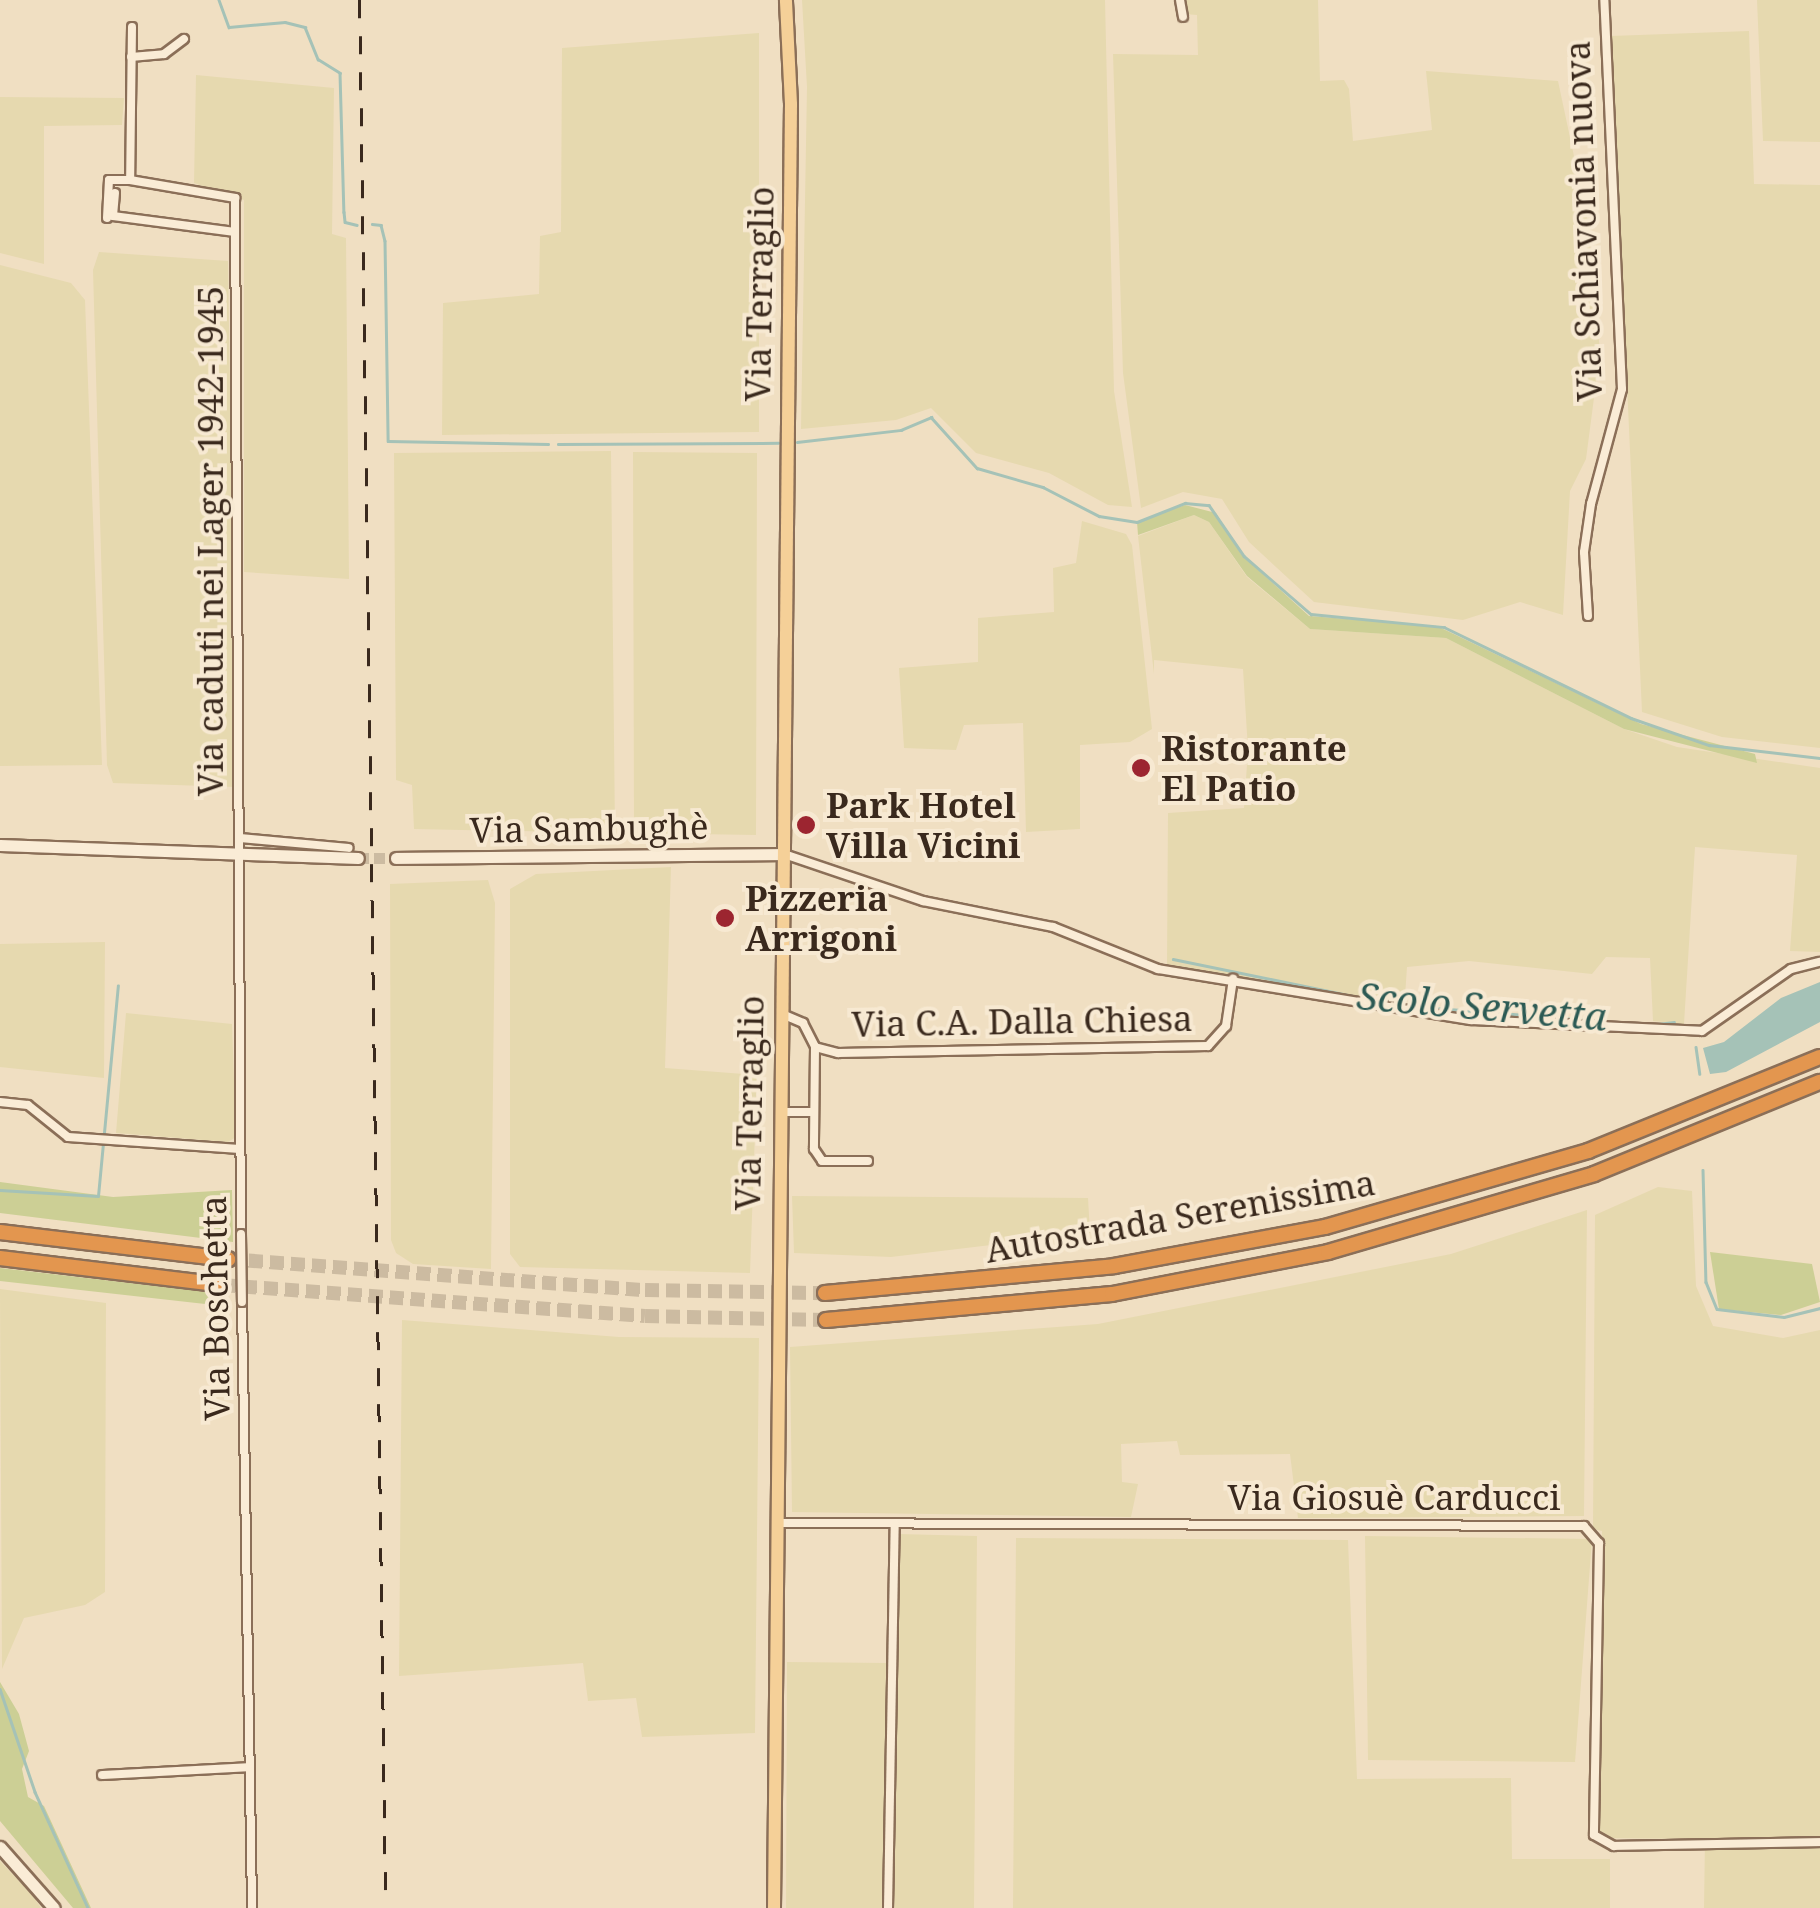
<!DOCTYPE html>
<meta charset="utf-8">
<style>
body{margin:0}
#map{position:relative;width:1820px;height:1908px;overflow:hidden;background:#f0dfc2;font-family:"Noto Serif",serif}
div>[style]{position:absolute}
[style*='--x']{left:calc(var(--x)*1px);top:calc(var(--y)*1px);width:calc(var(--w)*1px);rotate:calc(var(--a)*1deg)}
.farmland>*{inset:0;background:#e6d9af}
.green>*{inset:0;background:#cccf95}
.water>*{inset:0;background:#a5c2b7}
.stream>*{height:2.5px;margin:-1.25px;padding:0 1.25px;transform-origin:1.25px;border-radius:1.25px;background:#a5c2b7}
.secondary-tunnel>*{height:11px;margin-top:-5.5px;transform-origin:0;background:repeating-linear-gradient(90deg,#ccbba1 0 11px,transparent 0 16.5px)}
.highway-tunnel>*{height:14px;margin-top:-7px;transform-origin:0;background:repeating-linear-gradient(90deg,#ccbba1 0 14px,transparent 0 21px)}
.roads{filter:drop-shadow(2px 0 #8b6f58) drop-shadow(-2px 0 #8b6f58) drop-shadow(0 2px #8b6f58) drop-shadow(0 -2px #8b6f58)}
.street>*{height:8px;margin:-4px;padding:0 4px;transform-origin:4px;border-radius:4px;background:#faecd6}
.secondary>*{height:11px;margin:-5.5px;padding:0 5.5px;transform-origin:5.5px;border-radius:5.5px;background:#faecd6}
.primary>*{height:12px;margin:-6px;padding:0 6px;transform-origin:6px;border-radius:6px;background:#f5d098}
.highway>*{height:14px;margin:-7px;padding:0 7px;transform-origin:7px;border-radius:7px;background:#e3964f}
.rail>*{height:2.5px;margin-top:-1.25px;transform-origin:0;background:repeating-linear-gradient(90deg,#3a291d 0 18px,transparent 0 36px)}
.bridges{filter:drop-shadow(2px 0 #8b6f58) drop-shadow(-2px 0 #8b6f58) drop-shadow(0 2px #8b6f58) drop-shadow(0 -2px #8b6f58)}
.street-bridge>*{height:8px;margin:-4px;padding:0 4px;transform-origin:4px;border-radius:4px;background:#faecd6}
.dots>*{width:28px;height:28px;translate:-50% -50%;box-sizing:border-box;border:5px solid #f7e9d2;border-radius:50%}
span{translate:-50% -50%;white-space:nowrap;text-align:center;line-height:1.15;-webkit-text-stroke:8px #f7e9d2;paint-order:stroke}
.street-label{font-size:35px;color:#3a291d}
.poi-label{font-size:35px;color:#3a291d;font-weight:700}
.left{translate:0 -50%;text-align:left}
.water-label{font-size:38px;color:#2c5a54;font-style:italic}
</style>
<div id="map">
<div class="farmland">
<div style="clip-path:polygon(802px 0,1105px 0,1114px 391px,1132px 507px,1108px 505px,1049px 473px,976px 453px,931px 408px,896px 420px,801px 429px,807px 87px)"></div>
<div style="clip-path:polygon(1184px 0,1318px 0,1320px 81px,1344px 80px,1349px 89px,1353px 141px,1432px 130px,1426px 71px,1558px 81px,1588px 222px,1600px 352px,1586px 459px,1570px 491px,1563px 615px,1520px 602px,1463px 620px,1314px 602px,1249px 542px,1222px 499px,1183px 492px,1141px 508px,1123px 373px,1113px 54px,1198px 55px,1197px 15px,1185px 14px)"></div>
<div style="clip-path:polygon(1757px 0,1820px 0,1820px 142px,1763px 141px)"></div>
<div style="clip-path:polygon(1749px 31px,1754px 184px,1820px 185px,1820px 748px,1722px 737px,1642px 712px,1611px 36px)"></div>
<div style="clip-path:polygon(759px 33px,759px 432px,442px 435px,443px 303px,539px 294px,540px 236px,561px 232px,562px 48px)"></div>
<div style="clip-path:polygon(196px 75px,334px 88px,332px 234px,346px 238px,349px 579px,244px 572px,244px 200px,194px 183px)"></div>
<div style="clip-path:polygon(0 97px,124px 98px,122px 125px,44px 126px,44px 264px,0 253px)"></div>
<div style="clip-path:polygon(99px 252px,228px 261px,236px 787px,113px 783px,107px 765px,93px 270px)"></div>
<div style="clip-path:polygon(0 265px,71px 283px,85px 300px,102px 765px,0 766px)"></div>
<div style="clip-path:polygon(611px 451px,615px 833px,414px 829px,412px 785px,396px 780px,394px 453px)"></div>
<div style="clip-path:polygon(633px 452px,757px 453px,756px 835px,634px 833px)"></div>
<div style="clip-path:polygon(1194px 515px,1209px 522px,1247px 577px,1310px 629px,1446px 638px,1624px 729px,1677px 747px,1820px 768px,1820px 952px,1790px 951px,1797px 855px,1695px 847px,1684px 1024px,1653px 1021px,1650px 958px,1606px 957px,1592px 974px,1469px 961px,1407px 967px,1404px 1011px,1167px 964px,1168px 813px,1244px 808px,1248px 750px,1243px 669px,1154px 660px,1154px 674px,1138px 536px)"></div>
<div style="clip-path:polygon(1082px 521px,1126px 534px,1132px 545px,1152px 729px,1130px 742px,1080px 745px,1080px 829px,1026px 832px,1023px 723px,964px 725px,956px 750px,904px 748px,899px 668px,978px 662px,978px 618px,1054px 612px,1053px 568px,1076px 563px)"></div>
<div style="clip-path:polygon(671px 867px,665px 1068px,757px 1075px,750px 1273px,520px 1267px,510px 1254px,510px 889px,536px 874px)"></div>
<div style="clip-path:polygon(488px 880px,495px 903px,491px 1269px,413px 1264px,396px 1253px,391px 1240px,390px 884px)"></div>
<div style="clip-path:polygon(105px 942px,104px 1078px,0 1067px,0 944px)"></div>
<div style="clip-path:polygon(126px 1013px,232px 1024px,236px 1137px,228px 1142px,116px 1133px)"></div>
<div style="clip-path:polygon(1658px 1187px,1692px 1191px,1696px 1286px,1713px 1326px,1783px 1338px,1820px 1330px,1820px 1908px,1704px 1908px,1705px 1839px,1596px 1838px,1602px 1531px,1593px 1529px,1595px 1215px)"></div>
<div style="clip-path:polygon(792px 1196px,1088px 1198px,1090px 1233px,891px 1257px,794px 1253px)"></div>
<div style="clip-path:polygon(1587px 1210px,1584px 1516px,1298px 1518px,1290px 1454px,1180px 1455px,1177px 1441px,1121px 1444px,1122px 1482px,1138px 1484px,1131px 1517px,792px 1512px,790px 1347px,1098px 1324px,1451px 1254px)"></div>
<div style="clip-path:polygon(0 1289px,106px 1303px,105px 1592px,85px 1605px,24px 1618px,2px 1669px)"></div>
<div style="clip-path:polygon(402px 1320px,619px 1337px,759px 1338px,755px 1733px,642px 1737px,636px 1698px,588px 1701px,583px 1663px,399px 1676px)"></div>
<div style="clip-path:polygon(898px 1534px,977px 1536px,974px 1908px,891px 1908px)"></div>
<div style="clip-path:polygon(1365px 1536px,1592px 1539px,1575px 1762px,1368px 1760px)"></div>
<div style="clip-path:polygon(1016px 1538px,1348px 1540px,1357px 1779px,1511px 1778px,1512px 1859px,1610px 1859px,1610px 1908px,1013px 1908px)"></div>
<div style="clip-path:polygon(787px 1662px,886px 1663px,883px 1908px,786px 1908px)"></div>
<div style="clip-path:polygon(0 1861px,33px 1896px,41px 1908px,0 1908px)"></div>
</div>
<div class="green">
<div style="clip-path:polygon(1185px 505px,1216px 513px,1241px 554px,1309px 616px,1437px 626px,1641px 724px,1755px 754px,1757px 763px,1624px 729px,1446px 638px,1310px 629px,1247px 576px,1209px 522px,1194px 515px,1138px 535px,1137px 522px)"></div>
<div style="clip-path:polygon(0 1182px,113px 1197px,232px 1190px,233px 1242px,0 1213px)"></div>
<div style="clip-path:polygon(1710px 1252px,1812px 1264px,1820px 1302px,1781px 1315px,1719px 1309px)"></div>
<div style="clip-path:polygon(0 1268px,225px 1294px,223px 1306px,0 1281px)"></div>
<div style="clip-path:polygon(0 1682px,19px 1714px,29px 1751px,22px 1769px,28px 1797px,44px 1806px,91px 1908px,73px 1908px,0 1821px)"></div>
</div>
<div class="water">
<div style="clip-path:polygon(1820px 982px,1820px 1022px,1726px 1072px,1710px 1074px,1703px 1048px,1724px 1042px,1781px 998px)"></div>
</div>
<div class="stream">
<div style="--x:219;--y:0;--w:29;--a:70"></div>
<div style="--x:229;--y:27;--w:56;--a:-5.1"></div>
<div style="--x:285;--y:22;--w:21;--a:14"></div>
<div style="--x:305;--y:27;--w:35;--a:68"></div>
<div style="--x:318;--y:59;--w:26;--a:32"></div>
<div style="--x:340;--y:73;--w:139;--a:88.4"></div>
<div style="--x:344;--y:212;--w:10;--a:84"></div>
<div style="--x:345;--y:222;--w:12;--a:14"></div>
<div style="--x:372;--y:224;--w:9;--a:6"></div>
<div style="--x:381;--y:225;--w:16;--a:76"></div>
<div style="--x:385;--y:241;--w:200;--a:89.1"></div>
<div style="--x:388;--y:441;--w:160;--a:1.1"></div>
<div style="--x:797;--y:442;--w:105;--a:-6.6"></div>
<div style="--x:901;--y:430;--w:33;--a:-23"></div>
<div style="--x:931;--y:417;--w:69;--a:48"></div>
<div style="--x:977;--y:468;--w:69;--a:16.1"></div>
<div style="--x:1043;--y:487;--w:63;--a:27.4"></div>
<div style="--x:1099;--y:516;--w:38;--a:9"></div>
<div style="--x:1137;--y:522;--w:52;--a:-21.6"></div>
<div style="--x:1185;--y:503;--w:24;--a:5"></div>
<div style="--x:1209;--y:505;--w:62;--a:55.5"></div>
<div style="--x:1244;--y:556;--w:89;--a:40.9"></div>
<div style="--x:1311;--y:614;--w:134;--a:5.6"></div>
<div style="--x:1444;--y:627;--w:208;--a:25.9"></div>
<div style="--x:1631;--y:718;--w:83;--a:19.1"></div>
<div style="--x:1709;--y:745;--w:112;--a:6.7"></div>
<div style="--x:558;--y:444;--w:220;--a:-0.3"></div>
<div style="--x:1173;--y:959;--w:203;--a:11.6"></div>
<div style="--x:1410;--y:1006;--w:232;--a:4.5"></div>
<div style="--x:1649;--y:1025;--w:25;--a:-7"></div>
<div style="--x:1696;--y:1047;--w:27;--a:82"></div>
<div style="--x:1703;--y:1170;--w:112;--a:88.5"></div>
<div style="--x:1706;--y:1282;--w:29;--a:68"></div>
<div style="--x:1717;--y:1309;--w:67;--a:6.8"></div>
<div style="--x:1784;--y:1317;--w:37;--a:-14"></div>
<div style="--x:0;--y:1190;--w:98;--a:3.5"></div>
<div style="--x:98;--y:1196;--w:211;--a:-84.6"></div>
<div style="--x:0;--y:1689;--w:109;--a:71.2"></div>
<div style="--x:35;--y:1792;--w:128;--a:65.4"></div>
</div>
<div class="secondary-tunnel">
<div style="--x:358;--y:858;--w:38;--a:0"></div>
</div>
<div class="highway-tunnel">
<div style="--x:228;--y:1259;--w:418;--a:4.3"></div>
<div style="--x:645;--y:1290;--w:180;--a:1"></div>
<div style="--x:222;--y:1285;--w:424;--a:4.2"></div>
<div style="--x:645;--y:1316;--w:181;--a:1.3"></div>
</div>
<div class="roads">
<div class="street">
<div style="--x:1180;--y:0;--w:17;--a:80"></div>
<div style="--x:132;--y:27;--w:153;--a:90.7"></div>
<div style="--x:130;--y:180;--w:107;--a:9.7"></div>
<div style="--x:235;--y:198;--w:1036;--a:89.67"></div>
<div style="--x:131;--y:57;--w:33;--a:-5"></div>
<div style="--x:164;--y:54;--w:25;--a:-37"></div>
<div style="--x:115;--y:193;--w:23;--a:95"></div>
<div style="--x:113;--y:216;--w:123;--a:7.5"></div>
<div style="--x:107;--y:218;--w:38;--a:-87"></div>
<div style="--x:109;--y:180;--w:21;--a:0"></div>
<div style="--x:1588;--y:616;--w:64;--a:-93.6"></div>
<div style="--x:1584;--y:552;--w:49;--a:-81.7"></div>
<div style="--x:1591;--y:504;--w:119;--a:-74.9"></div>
<div style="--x:1622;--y:389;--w:389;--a:-92.6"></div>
<div style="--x:240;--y:838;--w:109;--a:5.2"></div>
<div style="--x:784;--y:854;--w:147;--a:18.7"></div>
<div style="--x:923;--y:901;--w:133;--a:11.3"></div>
<div style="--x:1053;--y:927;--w:113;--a:21.8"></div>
<div style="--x:1158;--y:969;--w:317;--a:9.3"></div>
<div style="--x:1471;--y:1020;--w:231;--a:2.7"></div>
<div style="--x:1702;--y:1031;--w:108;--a:-34.9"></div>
<div style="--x:1791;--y:969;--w:30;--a:-14"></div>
<div style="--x:782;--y:1014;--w:23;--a:23"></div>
<div style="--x:803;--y:1023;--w:27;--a:63"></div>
<div style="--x:815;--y:1047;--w:24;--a:15"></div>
<div style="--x:838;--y:1053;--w:370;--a:-1.1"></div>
<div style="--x:1208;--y:1046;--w:27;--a:-48"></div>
<div style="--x:1226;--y:1026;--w:48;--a:-81.5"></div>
<div style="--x:815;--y:1047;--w:102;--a:90.6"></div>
<div style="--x:814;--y:1149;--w:14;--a:56"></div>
<div style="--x:822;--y:1161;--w:46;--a:0"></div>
<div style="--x:0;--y:1102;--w:28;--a:6"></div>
<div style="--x:28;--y:1105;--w:51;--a:38.7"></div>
<div style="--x:68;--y:1137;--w:172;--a:4"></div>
<div style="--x:781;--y:1112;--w:31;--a:0"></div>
<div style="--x:242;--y:1302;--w:606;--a:89.05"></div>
<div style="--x:776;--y:1523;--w:808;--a:0.21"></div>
<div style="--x:1584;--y:1526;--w:23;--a:49"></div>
<div style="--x:1599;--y:1543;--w:292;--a:91"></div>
<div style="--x:1594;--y:1835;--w:23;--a:29"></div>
<div style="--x:1614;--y:1846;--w:206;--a:-1.1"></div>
<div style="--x:102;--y:1775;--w:146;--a:-3.1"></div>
<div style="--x:888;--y:1908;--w:385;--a:-89"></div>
</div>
<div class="secondary">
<div style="--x:0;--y:845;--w:358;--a:2.1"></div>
<div style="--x:396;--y:858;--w:387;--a:-0.6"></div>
<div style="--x:0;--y:1847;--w:81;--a:48.5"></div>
</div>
<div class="primary">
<div style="--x:774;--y:1908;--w:1804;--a:-89.46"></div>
<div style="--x:791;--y:104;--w:104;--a:-92.8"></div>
</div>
<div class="highway">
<div style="--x:0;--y:1232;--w:230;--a:6.8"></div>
<div style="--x:0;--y:1258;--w:224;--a:6.9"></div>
<div style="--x:825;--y:1293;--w:290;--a:-5.3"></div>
<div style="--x:1114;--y:1266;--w:215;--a:-10.5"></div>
<div style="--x:1325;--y:1227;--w:274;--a:-16.1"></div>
<div style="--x:1588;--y:1151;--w:250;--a:-22.1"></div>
<div style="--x:826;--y:1320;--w:287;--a:-5.2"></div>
<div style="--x:1112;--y:1294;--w:220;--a:-11"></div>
<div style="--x:1328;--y:1252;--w:277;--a:-16.3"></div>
<div style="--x:1594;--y:1174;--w:244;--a:-22.2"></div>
</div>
</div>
<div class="rail">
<div style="--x:360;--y:0;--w:1908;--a:89.22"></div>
</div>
<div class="bridges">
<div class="street-bridge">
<div style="--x:241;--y:1234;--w:68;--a:89.2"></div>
</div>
</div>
<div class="dots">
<div style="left:1141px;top:768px;background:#9c2530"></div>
<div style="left:806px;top:825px;background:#9c2530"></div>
<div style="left:725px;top:918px;background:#9c2530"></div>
</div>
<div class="street-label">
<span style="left:1583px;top:221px;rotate:-92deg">Via Schiavonia nuova</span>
<span style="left:759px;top:294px;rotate:-89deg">Via Terraglio</span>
<span style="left:210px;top:541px;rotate:-90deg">Via caduti nei Lager 1942-1945</span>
<span style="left:589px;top:828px;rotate:-1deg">Via Sambughè</span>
<span style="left:1022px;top:1021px;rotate:-1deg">Via C.A. Dalla Chiesa</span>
<span style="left:749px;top:1103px;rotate:-89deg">Via Terraglio</span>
<span style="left:1180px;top:1216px;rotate:-10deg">Autostrada Serenissima</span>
<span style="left:215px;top:1308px;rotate:-91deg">Via Boschetta</span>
<span style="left:1394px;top:1497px">Via Giosuè Carducci</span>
</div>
<div class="poi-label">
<span class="left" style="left:1161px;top:768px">Ristorante<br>El Patio</span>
<span class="left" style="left:826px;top:825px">Park Hotel<br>Villa Vicini</span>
<span class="left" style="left:745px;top:918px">Pizzeria<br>Arrigoni</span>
</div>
<div class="water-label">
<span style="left:1482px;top:1006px;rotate:5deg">Scolo Servetta</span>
</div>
</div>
